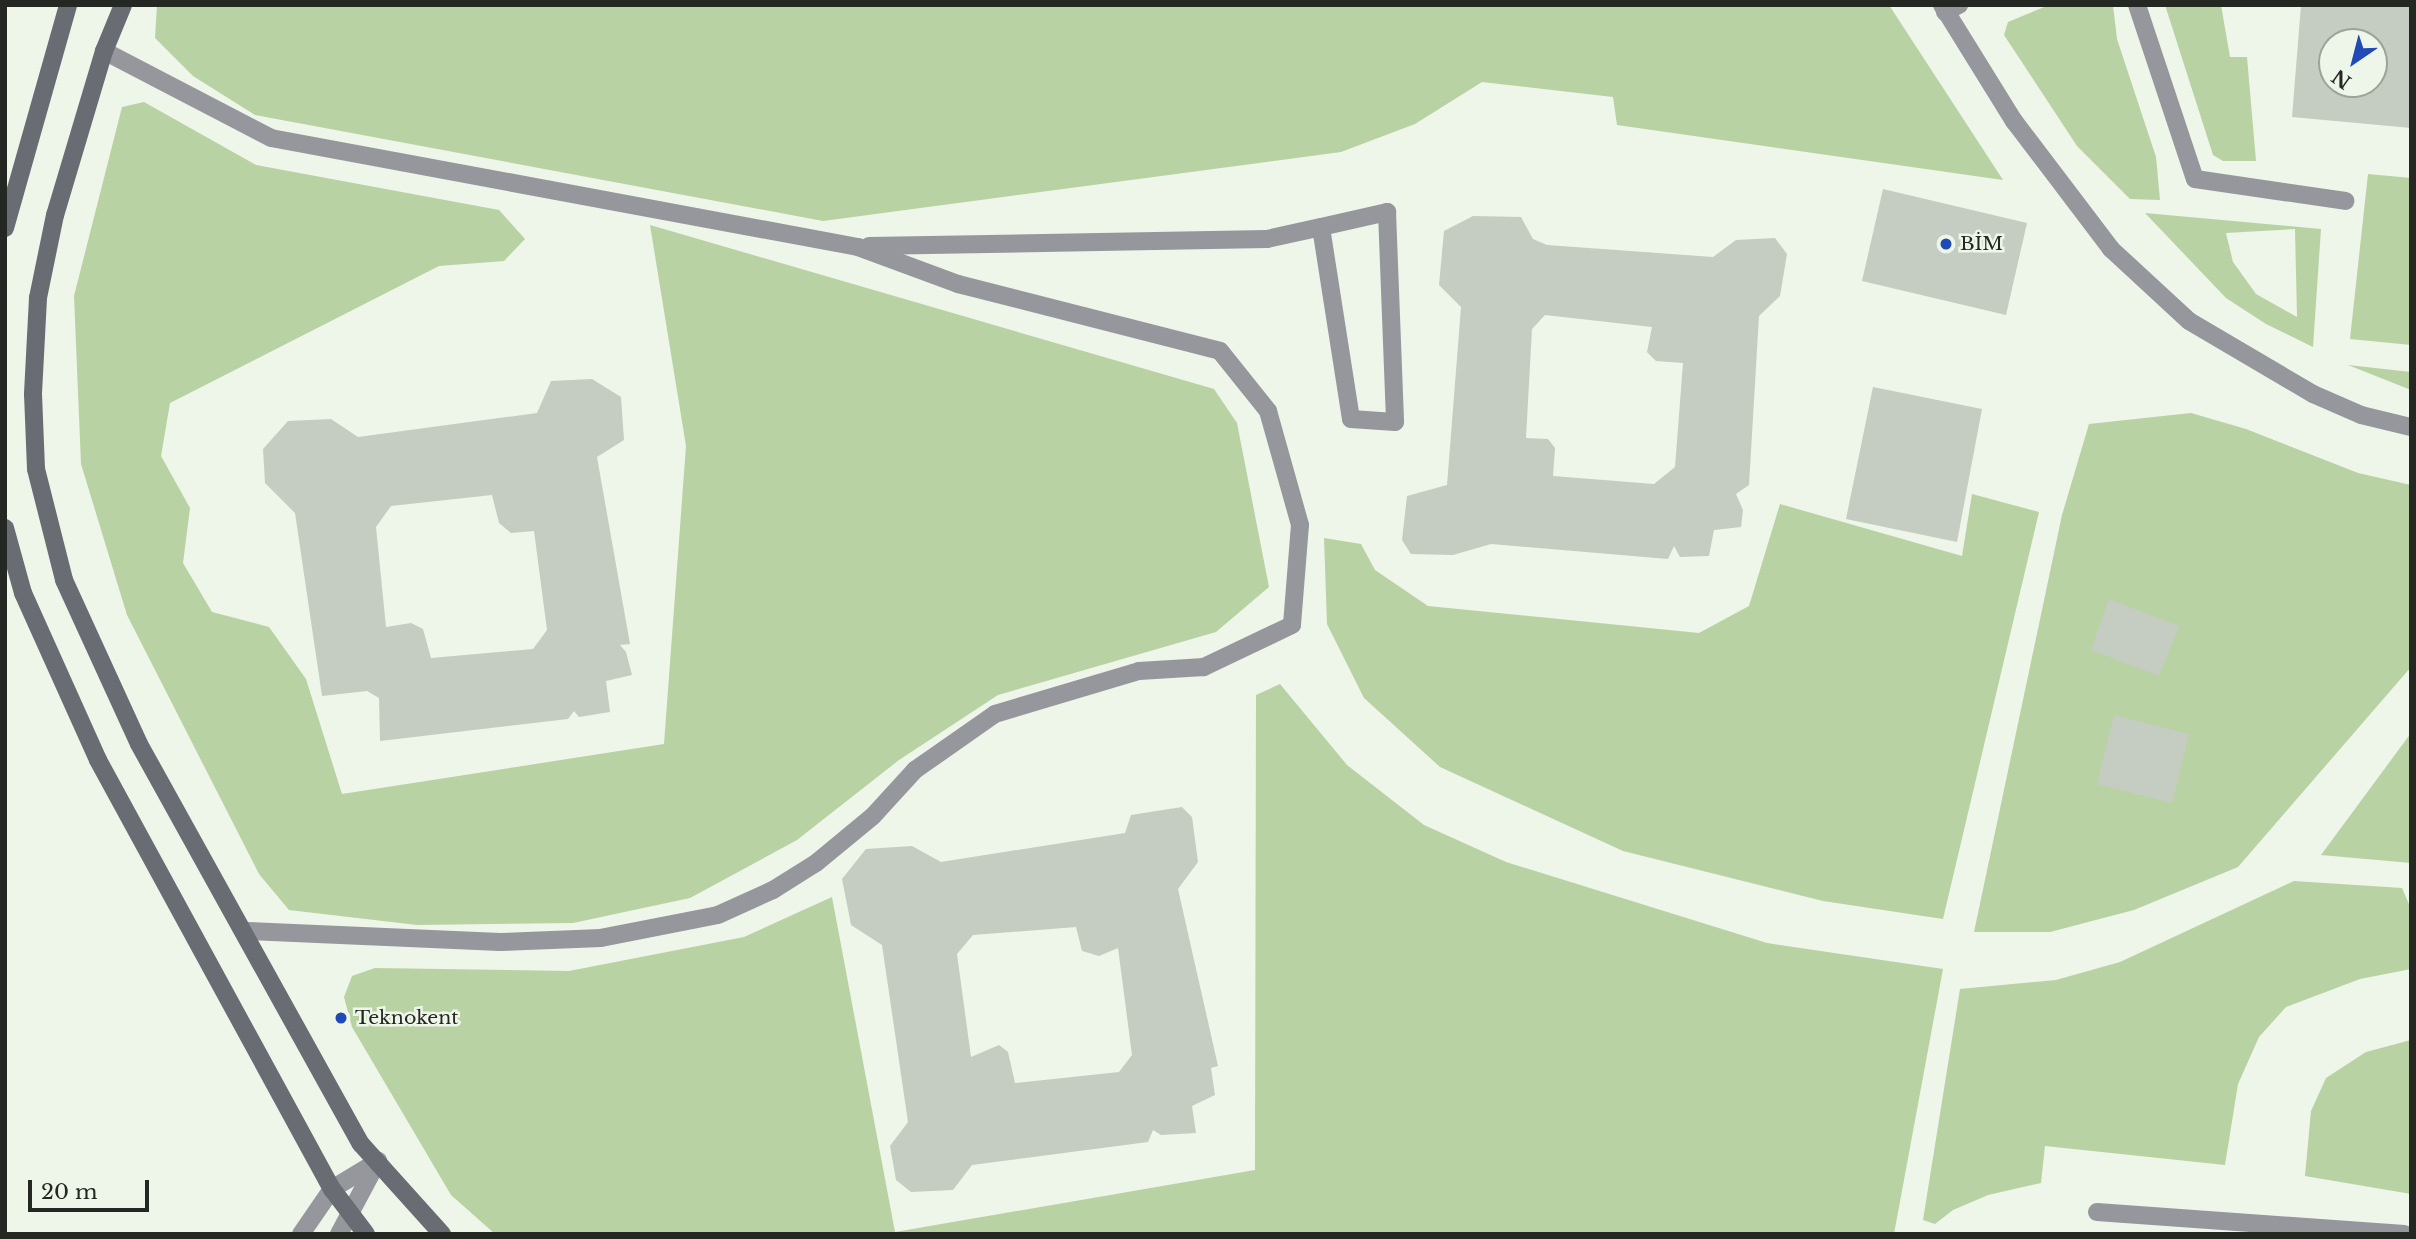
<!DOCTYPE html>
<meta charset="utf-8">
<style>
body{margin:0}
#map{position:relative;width:2416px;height:1239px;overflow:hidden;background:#eef5e9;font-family:"Libre Baskerville",serif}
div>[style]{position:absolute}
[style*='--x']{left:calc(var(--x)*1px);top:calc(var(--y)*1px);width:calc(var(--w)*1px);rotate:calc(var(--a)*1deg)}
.green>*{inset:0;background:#b8d2a3}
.building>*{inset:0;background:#c5ccc1}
.lane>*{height:18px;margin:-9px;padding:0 9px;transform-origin:9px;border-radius:9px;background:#95979c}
.street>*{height:18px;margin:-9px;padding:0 9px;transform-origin:9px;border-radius:9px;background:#95979c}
.secondary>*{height:18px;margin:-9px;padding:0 9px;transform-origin:9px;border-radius:9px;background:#696c73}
.dots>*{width:19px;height:19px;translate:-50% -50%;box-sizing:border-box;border:4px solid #eef5e9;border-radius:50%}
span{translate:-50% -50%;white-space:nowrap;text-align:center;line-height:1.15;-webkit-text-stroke:5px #eef5e9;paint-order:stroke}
.poi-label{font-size:19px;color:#252723}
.left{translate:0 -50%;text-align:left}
.frame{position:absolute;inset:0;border:7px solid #252723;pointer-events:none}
.north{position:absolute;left:2318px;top:28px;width:70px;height:70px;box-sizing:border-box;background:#eef5e9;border:2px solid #9ea39a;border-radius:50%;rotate:215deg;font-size:19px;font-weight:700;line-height:28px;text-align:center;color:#252723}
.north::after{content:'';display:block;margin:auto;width:24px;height:32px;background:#1f4ab8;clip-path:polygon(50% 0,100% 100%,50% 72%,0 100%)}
.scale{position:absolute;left:28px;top:1180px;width:121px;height:32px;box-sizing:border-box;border:4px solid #252723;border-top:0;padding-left:9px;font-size:21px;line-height:24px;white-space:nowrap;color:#252723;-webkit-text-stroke:5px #eef5e9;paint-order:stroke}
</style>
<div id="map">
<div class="green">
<div style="clip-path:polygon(157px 5px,1889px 5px,2003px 180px,1617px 125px,1613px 97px,1482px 82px,1415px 124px,1341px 152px,823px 221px,255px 115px,193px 76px,155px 38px)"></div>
<div style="clip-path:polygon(2049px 5px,2113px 5px,2117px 39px,2156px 157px,2160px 200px,2130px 199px,2077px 146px,2004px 35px,2008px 22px)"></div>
<div style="clip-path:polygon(2165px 5px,2221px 5px,2230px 57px,2247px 57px,2256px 161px,2223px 161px,2213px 155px)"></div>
<div style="clip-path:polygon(144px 102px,256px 165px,499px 210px,525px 239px,504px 261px,439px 266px,170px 403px,161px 456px,190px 508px,183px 563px,212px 612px,269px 627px,306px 679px,342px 794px,664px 744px,686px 446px,650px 225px,1214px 389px,1237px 423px,1269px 587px,1216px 632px,998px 695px,899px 760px,797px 840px,690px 898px,573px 923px,417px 925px,289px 910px,259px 874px,127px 615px,81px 464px,74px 296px,122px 107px)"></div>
<div style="clip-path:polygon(2368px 174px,2411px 178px,2411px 345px,2350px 339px)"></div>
<div style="clip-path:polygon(evenodd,2145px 213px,2321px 229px,2313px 347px,2266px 324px,2226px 298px,2145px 213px,2295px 229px,2297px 316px,2297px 317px,2256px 294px,2233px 262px,2226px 233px,2295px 229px)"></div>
<div style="clip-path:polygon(2348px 365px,2411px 372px,2411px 390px)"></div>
<div style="clip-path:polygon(2191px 413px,2246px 429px,2358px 473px,2411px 485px,2411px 667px,2238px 867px,2134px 910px,2050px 932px,1974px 932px,2062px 515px,2089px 424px)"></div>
<div style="clip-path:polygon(1972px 494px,2039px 512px,1943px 919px,1823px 901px,1623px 851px,1440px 767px,1364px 698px,1327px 624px,1324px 538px,1361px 544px,1375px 570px,1428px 606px,1699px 633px,1749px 606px,1780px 504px,1962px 556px)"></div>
<div style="clip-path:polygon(1280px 684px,1347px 765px,1424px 825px,1506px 862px,1767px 943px,1943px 969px,1894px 1234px,495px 1234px,451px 1195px,352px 1027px,344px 997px,352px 976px,375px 968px,569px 971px,744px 937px,832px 897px,895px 1232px,1255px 1170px,1256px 695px)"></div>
<div style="clip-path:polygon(2411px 733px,2411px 863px,2321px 855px)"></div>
<div style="clip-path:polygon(2294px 881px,2402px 888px,2411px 909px,2411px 969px,2360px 979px,2286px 1007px,2259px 1037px,2238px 1084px,2225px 1165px,2045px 1146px,2041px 1183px,1988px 1195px,1953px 1210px,1935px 1224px,1923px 1220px,1960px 989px,2056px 980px,2120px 962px)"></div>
<div style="clip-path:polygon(2411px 1040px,2411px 1194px,2305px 1176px,2311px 1111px,2326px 1078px,2366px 1052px)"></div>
</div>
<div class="building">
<div style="clip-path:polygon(evenodd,2301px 5px,2411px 5px,2411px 128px,2292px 117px,2301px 5px,2332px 42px,2374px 42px,2374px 84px,2332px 84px,2332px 42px)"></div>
<div style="clip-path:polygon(1883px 189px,2027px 223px,2006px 315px,1862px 281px)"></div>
<div style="clip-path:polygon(evenodd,1473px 216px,1521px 217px,1533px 239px,1547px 245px,1713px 257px,1736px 240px,1775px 238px,1787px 254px,1780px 296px,1759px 316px,1749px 485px,1736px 494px,1743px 510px,1741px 527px,1714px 530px,1709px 556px,1680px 557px,1674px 546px,1668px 559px,1491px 544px,1453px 555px,1411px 554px,1402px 540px,1407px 496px,1447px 485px,1461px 307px,1439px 285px,1444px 231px,1473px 216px,1545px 315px,1652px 327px,1647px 352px,1656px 361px,1683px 363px,1675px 467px,1654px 484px,1553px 476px,1555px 448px,1548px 439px,1526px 438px,1532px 329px,1545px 315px)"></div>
<div style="clip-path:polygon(evenodd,592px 379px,621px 397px,624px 440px,597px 457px,630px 644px,620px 645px,626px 652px,632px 675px,606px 681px,610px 712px,579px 717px,574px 711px,568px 719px,380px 741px,379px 698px,367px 691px,322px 696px,295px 513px,265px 483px,263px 449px,288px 421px,331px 419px,358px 437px,537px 413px,551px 381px,592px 379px,492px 495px,499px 523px,511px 533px,534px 531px,547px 630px,533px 649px,431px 658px,423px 629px,411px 623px,386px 627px,376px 527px,391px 506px,492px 495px)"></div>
<div style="clip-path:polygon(1873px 387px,1982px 409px,1957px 542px,1846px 519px)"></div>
<div style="clip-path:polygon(2109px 599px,2179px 626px,2159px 676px,2091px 650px)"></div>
<div style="clip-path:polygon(2114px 715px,2189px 734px,2172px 803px,2097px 784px)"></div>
<div style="clip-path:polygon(evenodd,1182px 807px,1192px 817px,1198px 862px,1178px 889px,1218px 1066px,1211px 1068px,1215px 1095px,1192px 1106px,1196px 1133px,1161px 1135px,1153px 1130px,1148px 1142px,972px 1165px,953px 1190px,911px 1192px,896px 1180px,890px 1146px,908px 1122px,882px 945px,851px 925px,842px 879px,866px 849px,912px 846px,941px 862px,1125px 833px,1131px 815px,1182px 807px,1076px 927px,1082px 951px,1099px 956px,1118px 948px,1132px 1055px,1119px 1072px,1015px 1083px,1008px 1052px,999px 1045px,971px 1057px,957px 954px,973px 935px,1076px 927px)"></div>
</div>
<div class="lane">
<div style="--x:2137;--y:5;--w:183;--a:71.6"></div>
<div style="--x:2195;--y:179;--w:152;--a:8.3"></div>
<div style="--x:1945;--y:12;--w:16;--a:-27"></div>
<div style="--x:104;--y:51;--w:188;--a:27.5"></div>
<div style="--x:271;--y:138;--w:597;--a:10.52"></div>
<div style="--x:858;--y:247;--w:107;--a:20.3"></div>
<div style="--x:958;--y:284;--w:270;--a:14.3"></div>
<div style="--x:1220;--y:351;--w:77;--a:51.3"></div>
<div style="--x:1268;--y:411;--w:118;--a:74.3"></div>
<div style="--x:1300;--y:525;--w:100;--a:94.6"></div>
<div style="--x:1292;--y:625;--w:98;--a:154.5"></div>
<div style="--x:1204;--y:667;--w:65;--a:176.5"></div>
<div style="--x:1139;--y:671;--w:150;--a:163.4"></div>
<div style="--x:995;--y:714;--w:98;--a:145"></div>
<div style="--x:915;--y:770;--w:62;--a:132.4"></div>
<div style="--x:873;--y:816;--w:74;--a:140.5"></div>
<div style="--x:816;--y:863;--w:51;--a:147.9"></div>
<div style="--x:773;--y:890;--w:60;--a:155.6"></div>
<div style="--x:718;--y:915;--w:119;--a:168.9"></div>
<div style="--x:601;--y:938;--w:101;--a:177.7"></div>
<div style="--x:500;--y:942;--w:255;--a:-177.5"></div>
<div style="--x:869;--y:246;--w:398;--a:-1"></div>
<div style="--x:1267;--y:239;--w:55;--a:-12.5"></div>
<div style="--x:1321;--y:227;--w:68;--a:-12.8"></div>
<div style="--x:1387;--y:212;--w:210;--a:87.8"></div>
<div style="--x:1395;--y:422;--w:44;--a:-176.1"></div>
<div style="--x:1351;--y:419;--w:194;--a:-98.9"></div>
<div style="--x:2097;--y:1212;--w:308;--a:4.1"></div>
</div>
<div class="street">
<div style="--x:1942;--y:5;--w:137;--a:58.2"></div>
<div style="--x:2014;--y:121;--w:161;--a:52.8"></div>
<div style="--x:2111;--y:249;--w:106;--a:42.7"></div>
<div style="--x:2189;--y:321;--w:144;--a:30.5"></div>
<div style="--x:2313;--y:394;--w:52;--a:23.6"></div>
<div style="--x:2361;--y:415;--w:51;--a:13.5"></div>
<div style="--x:301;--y:1234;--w:55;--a:-55.4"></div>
<div style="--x:332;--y:1189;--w:54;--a:-31.3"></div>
<div style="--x:339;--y:1234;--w:83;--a:-61.9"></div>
</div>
<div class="secondary">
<div style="--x:123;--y:5;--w:50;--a:112.4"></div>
<div style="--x:104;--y:51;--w:171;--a:106.6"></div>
<div style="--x:55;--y:215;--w:85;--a:101.6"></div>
<div style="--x:38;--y:298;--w:96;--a:93"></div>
<div style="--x:33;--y:394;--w:75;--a:87.7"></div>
<div style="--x:36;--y:469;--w:114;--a:75.8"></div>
<div style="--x:64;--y:580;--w:180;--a:65.4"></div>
<div style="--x:139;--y:744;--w:457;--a:61"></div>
<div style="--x:361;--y:1144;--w:121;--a:48"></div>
<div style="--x:5;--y:228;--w:232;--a:-74.2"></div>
<div style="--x:5;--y:528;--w:67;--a:74.5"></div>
<div style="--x:23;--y:593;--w:183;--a:65.8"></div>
<div style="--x:98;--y:760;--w:489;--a:61.4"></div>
<div style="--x:332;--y:1189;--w:56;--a:52.9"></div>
</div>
<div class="dots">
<div style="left:1946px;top:244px;background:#1f4ab8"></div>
<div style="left:341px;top:1018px;background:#1f4ab8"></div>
</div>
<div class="poi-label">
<span class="left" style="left:1960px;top:244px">BİM</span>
<span class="left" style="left:355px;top:1018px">Teknokent</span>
</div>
<div class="frame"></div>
<div class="north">N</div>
<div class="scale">20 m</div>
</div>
